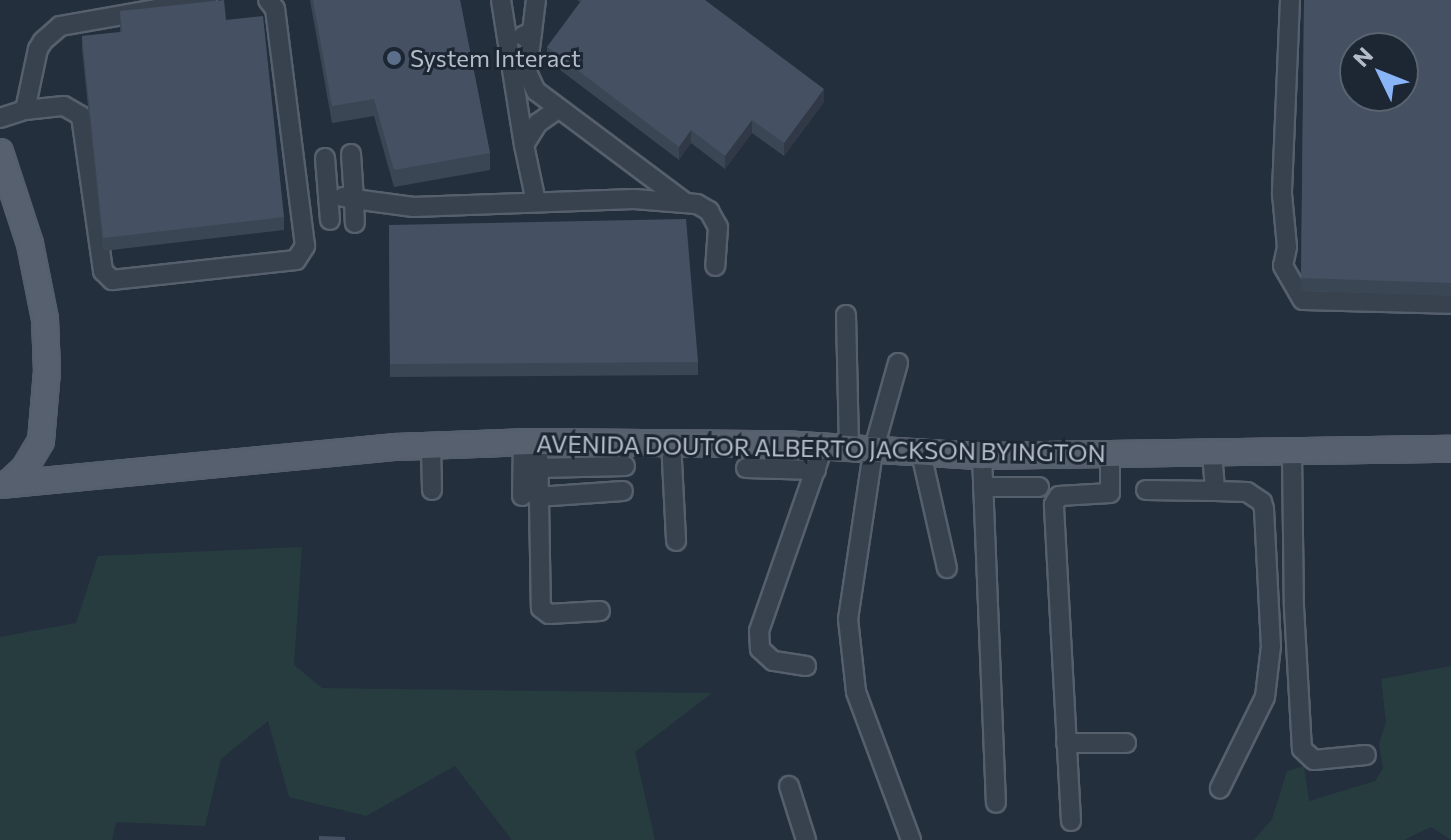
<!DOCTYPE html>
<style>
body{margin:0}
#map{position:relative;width:1451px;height:840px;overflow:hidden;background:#242f3e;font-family:Commissioner,sans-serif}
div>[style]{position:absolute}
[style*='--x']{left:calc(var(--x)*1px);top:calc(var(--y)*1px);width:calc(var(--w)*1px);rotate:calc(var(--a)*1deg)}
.green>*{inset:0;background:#263c3f}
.roads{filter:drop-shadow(2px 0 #565f6c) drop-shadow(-2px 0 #565f6c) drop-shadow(0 2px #565f6c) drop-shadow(0 -2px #565f6c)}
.minor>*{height:18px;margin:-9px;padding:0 9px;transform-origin:9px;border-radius:9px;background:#38414e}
.major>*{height:24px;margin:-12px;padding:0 12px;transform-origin:12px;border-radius:12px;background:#56606e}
.wall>*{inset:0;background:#3b4654}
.shaded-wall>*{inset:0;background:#303945}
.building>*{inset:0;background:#455162}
.dots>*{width:22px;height:22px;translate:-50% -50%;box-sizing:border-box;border:4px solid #1d2633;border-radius:50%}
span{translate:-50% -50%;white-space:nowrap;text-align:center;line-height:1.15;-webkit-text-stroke:6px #1d2633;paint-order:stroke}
.poi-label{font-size:24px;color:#b4bcc9}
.left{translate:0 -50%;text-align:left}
.street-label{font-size:24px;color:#b4bcc9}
.north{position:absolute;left:1339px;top:32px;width:80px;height:80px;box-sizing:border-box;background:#1d2633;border:2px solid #59626f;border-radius:50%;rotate:313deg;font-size:22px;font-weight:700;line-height:32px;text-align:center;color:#b4bcc9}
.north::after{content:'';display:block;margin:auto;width:28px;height:36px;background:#8ab4f8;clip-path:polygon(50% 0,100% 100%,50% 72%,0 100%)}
</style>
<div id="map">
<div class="green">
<div style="clip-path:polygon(302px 547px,294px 665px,322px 688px,712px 693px,635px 752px,655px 840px,512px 840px,455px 766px,366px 816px,289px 797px,268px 721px,221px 759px,205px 826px,116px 822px,112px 840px,0 840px,0 637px,76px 623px,98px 556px)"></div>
<div style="clip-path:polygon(1451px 666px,1451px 840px,1431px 827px,1404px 840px,1254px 840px,1272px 819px,1287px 771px,1304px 766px,1309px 801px,1375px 781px,1383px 768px,1379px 744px,1386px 722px,1381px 679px)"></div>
</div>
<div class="roads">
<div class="minor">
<div style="--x:501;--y:0;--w:147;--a:81"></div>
<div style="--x:524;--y:145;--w:58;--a:78.1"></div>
<div style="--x:1290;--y:0;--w:194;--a:92.4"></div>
<div style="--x:1282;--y:194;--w:53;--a:84.6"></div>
<div style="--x:1287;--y:247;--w:19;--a:102"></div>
<div style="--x:1283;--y:266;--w:39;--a:60"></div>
<div style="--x:1303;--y:300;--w:148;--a:1.5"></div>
<div style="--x:532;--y:32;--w:40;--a:97.1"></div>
<div style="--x:527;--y:72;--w:21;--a:65"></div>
<div style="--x:536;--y:91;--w:184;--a:36.8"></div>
<div style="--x:523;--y:36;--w:10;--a:-24"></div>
<div style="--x:532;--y:32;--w:32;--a:-83"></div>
<div style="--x:25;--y:110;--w:62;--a:-78"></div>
<div style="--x:38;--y:49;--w:9;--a:-58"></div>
<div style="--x:43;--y:41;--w:23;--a:-41"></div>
<div style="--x:60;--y:26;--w:149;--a:-10"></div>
<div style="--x:0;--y:118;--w:26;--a:-18"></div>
<div style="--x:25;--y:110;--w:39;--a:-6"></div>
<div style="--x:64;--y:106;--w:20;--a:30"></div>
<div style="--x:81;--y:116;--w:157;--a:81.9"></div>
<div style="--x:103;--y:271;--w:13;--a:45"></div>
<div style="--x:112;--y:280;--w:185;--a:-6.2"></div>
<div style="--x:296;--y:260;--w:17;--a:-57"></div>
<div style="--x:305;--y:246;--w:239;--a:-97.2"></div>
<div style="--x:275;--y:9;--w:11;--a:-128"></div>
<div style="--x:524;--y:145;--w:26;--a:-58"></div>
<div style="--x:538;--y:123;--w:24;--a:-35"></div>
<div style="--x:351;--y:154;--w:45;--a:86.2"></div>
<div style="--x:354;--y:199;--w:60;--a:7.7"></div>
<div style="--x:413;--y:207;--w:221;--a:-2.1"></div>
<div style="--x:634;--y:199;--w:63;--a:4.5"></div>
<div style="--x:697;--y:204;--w:14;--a:30"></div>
<div style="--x:709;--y:211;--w:18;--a:61"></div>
<div style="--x:718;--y:227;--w:39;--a:94"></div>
<div style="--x:325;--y:158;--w:62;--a:85.4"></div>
<div style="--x:343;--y:197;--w:11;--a:10"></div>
<div style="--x:354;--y:199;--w:24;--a:88"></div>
<div style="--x:846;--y:315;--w:135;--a:88.7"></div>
<div style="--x:898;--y:363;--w:92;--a:105.7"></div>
<div style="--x:873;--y:452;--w:169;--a:98.5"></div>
<div style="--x:848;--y:619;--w:73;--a:83.7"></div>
<div style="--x:856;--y:692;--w:158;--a:69.6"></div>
<div style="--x:671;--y:441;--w:100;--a:87.1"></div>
<div style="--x:538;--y:442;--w:166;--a:89"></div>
<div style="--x:541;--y:608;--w:10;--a:37"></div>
<div style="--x:549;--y:614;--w:51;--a:-3.4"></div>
<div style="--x:431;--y:446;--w:44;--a:88.7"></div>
<div style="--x:1292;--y:452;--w:155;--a:89.3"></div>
<div style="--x:1294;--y:607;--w:142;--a:86.8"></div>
<div style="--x:1302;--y:749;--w:16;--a:43"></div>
<div style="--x:1314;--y:760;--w:52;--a:-5.5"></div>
<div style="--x:921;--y:453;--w:118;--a:77.3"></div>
<div style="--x:1212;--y:454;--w:37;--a:85"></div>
<div style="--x:1215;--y:491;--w:32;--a:2"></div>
<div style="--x:1247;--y:492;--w:18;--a:34"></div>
<div style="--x:1262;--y:502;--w:7;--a:74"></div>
<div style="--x:1264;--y:509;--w:137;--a:87.1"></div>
<div style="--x:1271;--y:646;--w:51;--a:96.7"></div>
<div style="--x:1265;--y:697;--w:102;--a:116.3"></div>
<div style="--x:982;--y:456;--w:347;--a:87.7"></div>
<div style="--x:538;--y:468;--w:87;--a:-1.3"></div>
<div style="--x:746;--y:468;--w:70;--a:1.6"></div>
<div style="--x:983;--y:487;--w:56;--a:0"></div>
<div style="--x:1146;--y:490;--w:69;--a:0.8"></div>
<div style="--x:522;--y:496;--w:54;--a:-88.9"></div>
<div style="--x:537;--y:497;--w:86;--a:-4"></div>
<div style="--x:806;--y:666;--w:33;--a:-171"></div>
<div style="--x:773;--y:661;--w:18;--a:-137"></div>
<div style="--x:760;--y:649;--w:18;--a:-93"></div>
<div style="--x:759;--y:631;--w:195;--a:-70.8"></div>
<div style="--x:1066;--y:743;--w:60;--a:0"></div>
<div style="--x:789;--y:786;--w:57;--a:72.5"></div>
<div style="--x:1071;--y:821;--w:317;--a:-93.1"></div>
<div style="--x:1054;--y:504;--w:9;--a:-58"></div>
<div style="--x:1059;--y:496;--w:51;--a:-3.4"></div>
<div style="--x:1110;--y:493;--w:38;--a:-90"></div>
</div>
<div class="major">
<div style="--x:0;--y:152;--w:97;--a:71.9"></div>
<div style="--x:30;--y:244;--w:76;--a:78.7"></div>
<div style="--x:45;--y:319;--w:52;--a:87.8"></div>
<div style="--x:47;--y:371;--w:70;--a:94.9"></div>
<div style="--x:41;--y:441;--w:31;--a:121"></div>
<div style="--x:25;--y:468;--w:23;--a:137"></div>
<div style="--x:0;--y:485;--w:398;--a:-5.5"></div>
<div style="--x:396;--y:447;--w:135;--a:-2.1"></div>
<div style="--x:531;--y:442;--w:252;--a:0.5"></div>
<div style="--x:783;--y:444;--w:199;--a:3.5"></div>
<div style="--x:982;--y:456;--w:469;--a:-0.9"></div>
</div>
</div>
<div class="wall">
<div style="clip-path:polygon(310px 0,460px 0,490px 153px,490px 170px,394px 187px,374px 116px,332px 123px)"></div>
<div style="clip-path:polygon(577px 0,705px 0,824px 102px,784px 156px,752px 133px,725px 169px,691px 143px,679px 160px,547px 60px,547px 47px,580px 2px)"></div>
<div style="clip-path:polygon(1304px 0,1451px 0,1451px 296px,1301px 291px)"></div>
<div style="clip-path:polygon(120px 11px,226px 20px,284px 217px,284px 230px,103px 251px,82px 49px,82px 36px,120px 32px)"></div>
<div style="clip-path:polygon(389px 225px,698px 362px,698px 375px,390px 377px)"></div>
</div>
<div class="shaded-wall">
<div style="clip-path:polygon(824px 89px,824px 102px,784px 156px,784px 143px)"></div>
<div style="clip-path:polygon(752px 120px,752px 133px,725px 169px,725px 156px)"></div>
<div style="clip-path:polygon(691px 130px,691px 143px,679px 160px,679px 147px)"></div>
</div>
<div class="building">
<div style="clip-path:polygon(224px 0,226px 20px,263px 16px,284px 217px,103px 238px,82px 36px,122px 32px,120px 11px)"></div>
<div style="clip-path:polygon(313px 0,460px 0,490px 153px,394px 170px,374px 99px,332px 106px)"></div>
<div style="clip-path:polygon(582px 0,705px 0,824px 89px,784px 143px,752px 120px,725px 156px,691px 130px,679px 147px,547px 47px)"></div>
<div style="clip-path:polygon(evenodd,1304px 0,1451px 0,1451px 283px,1301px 278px,1304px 0,1355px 48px,1403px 48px,1403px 96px,1355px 96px,1355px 48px)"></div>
<div style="clip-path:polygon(686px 219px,698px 362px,390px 364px,389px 225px)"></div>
<div style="clip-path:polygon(319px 836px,345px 837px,345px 840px,319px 840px)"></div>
</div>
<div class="dots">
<div style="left:394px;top:58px;background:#5c6f8a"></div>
</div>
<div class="poi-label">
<span class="left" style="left:410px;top:58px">System Interact</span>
</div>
<div class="street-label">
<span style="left:821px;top:448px;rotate:1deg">AVENIDA DOUTOR ALBERTO JACKSON BYINGTON</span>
</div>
<div class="north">N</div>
</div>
